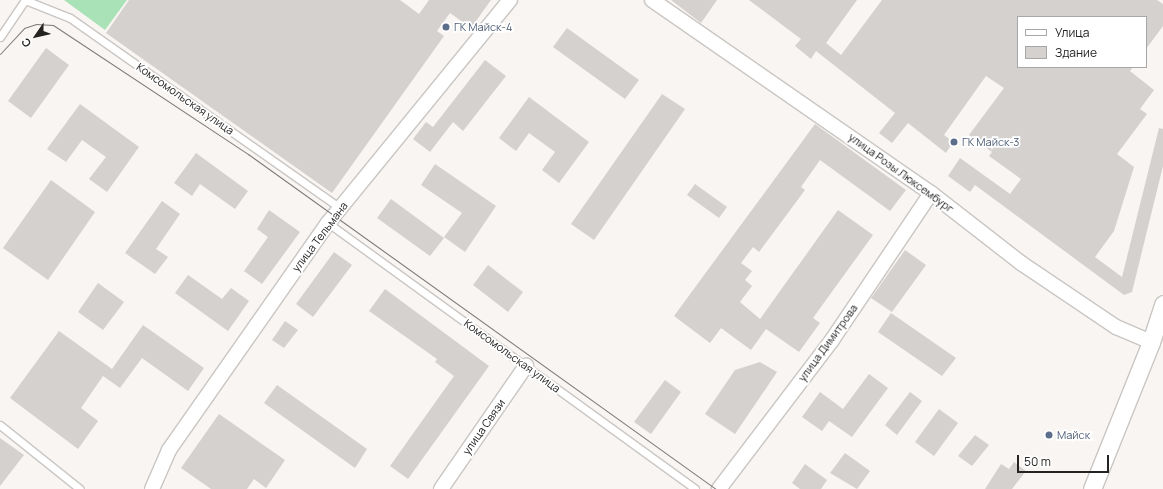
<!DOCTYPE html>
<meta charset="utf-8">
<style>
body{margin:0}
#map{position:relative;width:1163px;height:489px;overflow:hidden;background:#f8f5f2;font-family:Manrope,sans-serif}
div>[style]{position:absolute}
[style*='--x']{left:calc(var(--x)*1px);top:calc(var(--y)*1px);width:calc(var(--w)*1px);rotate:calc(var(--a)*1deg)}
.green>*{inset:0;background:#a9e2b6}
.building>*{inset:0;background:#d4d1cf}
.roads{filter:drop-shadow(1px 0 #c9c6c3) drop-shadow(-1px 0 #c9c6c3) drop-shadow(0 1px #c9c6c3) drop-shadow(0 -1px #c9c6c3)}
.service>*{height:7px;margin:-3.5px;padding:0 3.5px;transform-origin:3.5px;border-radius:3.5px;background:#fff}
.minor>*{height:14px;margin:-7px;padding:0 7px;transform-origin:7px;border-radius:7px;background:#fff}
.tertiary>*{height:17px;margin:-8.5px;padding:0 8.5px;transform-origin:8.5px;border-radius:8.5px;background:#fff}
.tram>*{height:1px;margin:-0.5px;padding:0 0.5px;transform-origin:0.5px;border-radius:0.5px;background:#7c7a78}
.dots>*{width:11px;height:11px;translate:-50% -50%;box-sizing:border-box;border:2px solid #fff;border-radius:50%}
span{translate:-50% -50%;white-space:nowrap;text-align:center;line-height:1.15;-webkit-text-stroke:3.5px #fff;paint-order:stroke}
.service-label{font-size:11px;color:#4e5e75}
.left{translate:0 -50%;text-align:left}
.street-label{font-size:11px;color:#242322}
.legend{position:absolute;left:1017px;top:16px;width:130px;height:52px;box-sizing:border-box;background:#fff;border:1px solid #a7a7a7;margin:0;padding:5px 7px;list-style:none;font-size:12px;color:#242322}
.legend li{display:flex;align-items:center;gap:8px;height:20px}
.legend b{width:20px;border:1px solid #a7a7a7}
.north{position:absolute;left:16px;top:16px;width:40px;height:40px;-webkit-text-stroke:3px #fff;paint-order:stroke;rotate:236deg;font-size:11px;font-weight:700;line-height:16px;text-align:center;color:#242322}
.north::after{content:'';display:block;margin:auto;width:14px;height:18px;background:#242322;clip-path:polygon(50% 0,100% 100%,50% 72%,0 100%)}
.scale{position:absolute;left:1017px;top:455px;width:92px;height:18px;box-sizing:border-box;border:2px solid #242322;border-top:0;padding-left:5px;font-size:12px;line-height:14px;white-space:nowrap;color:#242322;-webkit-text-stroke:3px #fff;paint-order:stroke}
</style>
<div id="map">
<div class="green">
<div style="clip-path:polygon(64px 0,127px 0,105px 30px)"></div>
</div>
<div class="building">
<div style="clip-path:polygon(129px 0,400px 0,419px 14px,429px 0,491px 0,471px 28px,450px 13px,437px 31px,444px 36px,332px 193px,106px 33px)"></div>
<div style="clip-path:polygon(671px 0,717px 0,701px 23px)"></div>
<div style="clip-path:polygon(749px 0,857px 0,826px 43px,841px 55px,882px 0,1157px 0,1163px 4px,1163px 26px,1146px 49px,1146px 17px,1018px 17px,1018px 67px,1133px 67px,1130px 71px,1154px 90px,1140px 109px,1147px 114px,1117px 154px,1134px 167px,1114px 231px,1095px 257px,1122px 277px,1159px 128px,1163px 129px,1163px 166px,1132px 292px,1124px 295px,975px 185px,970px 192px,948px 176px,960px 158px,1010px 194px,1021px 179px,989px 156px,992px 152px,969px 135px,1004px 88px,986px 76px,944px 135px,953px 142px,946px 153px,908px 123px,892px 143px,879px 133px,895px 113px,816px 51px,811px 59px,795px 46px,801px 39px)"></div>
<div style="clip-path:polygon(567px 28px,639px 80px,625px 99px,553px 47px)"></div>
<div style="clip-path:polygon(46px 48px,69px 65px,31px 118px,8px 101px)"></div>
<div style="clip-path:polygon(485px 60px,506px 76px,463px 131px,453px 122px,430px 152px,413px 139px,426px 122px,433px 127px)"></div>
<div style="clip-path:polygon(662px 94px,685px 109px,594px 240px,571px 224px)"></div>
<div style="clip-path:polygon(529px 97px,589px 142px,559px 183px,542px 170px,555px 152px,529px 133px,516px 151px,499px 138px)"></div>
<div style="clip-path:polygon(80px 104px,139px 147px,107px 192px,89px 179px,106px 157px,82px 140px,66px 162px,47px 149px)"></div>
<div style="clip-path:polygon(815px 124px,906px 190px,890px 211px,820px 160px,801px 187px,805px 190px,759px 252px,753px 247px,741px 263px,752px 271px,745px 280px,752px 286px,740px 302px,760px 319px,838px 210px,873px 235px,813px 318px,820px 323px,799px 352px,766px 329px,751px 350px,721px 328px,710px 343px,674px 316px)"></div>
<div style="clip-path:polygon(196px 153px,248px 191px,235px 209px,200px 184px,192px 196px,174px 183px)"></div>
<div style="clip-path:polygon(435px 164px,496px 206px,465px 252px,444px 237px,462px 213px,421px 185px)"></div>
<div style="clip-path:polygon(51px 180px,95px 212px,48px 280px,3px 248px)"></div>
<div style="clip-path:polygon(695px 184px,727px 207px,719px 218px,687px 195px)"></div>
<div style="clip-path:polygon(391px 199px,444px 238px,430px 256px,377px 218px)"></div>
<div style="clip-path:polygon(162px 201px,180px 214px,156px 249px,168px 257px,155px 274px,125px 253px)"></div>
<div style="clip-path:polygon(269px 210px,300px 232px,262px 284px,244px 271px,268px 237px,257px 229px)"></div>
<div style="clip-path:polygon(905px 250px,926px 265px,892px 312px,871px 298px)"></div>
<div style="clip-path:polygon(334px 252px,352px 265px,313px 317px,296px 304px)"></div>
<div style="clip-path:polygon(488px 265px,523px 292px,508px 312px,473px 285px)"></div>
<div style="clip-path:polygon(188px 275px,222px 299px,231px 288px,249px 301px,228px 331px,175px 293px)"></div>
<div style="clip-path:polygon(98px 283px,124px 302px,103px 330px,78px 312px)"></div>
<div style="clip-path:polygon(385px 289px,489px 366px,408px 479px,390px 466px,454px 376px,435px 362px,437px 359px,369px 311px)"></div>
<div style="clip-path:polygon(891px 313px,956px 358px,942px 376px,878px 332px)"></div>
<div style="clip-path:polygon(285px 321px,298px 330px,284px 348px,272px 340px)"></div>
<div style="clip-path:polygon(143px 325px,204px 368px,188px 391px,142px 358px,120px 388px,103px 376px,81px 408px,98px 421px,78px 449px,10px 398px,59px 331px,112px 369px)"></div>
<div style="clip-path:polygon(760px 362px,777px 372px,735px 434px,705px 414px,735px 370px)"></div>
<div style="clip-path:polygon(869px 374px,888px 388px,852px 437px,829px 421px,822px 431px,802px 417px,820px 392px,843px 409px)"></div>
<div style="clip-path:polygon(665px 380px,681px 392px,651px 434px,634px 422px)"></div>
<div style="clip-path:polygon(277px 385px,367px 449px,355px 468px,264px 403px)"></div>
<div style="clip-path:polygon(910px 392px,922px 401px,897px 435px,885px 425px)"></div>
<div style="clip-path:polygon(939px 409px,958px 423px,934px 456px,915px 442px)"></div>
<div style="clip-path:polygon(219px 414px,285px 460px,266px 488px,254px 479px,247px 489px,211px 489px,181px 468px)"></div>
<div style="clip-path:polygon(975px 435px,989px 445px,972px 466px,958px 456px)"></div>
<div style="clip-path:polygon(0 438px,24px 455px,0 486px)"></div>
<div style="clip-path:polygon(845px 453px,870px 471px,857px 489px,830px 473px)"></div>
<div style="clip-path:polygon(1014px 462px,1026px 471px,1012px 489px,985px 489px,1001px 464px,1009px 469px)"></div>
<div style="clip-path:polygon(805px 464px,827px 480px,821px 489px,800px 489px,792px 483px)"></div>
</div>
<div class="roads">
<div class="service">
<div style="--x:0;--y:37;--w:45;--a:-56"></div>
<div style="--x:25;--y:0;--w:48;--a:21.8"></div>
<div style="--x:70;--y:18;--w:330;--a:35.1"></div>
<div style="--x:328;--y:223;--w:453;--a:35.9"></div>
<div style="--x:0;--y:425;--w:102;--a:38.7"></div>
</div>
<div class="minor">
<div style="--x:652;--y:0;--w:339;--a:34.7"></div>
<div style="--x:931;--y:193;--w:114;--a:37.9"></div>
<div style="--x:1021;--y:263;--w:115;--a:34"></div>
<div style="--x:1116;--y:327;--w:38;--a:23"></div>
<div style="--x:152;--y:489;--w:43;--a:-66.4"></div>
<div style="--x:169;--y:450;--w:277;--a:-55"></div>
<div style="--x:328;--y:223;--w:288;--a:-50.8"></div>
<div style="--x:441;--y:489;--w:150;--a:-55.4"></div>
<div style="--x:719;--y:489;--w:187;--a:-52.8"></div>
<div style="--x:832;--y:340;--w:177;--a:-56"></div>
</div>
<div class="tertiary">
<div style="--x:1092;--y:489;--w:158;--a:-68.1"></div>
<div style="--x:1151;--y:342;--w:40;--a:-72"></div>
</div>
</div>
<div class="tram">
<div style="--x:0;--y:54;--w:35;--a:-47"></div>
<div style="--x:24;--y:28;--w:13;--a:-18"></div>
<div style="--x:36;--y:24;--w:17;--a:3"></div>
<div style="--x:53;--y:25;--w:234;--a:33.5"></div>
<div style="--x:248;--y:154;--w:576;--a:35.6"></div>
</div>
<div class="dots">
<div style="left:446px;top:27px;background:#5c6f8a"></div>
<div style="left:954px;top:142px;background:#5c6f8a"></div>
<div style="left:1049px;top:435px;background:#5c6f8a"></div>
</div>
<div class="service-label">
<span class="left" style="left:454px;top:27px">ГК Майск-4</span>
<span class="left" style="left:962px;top:142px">ГК Майск-3</span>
<span class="left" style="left:1057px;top:435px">Майск</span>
</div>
<div class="street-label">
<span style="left:185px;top:99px;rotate:35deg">Комсомольская улица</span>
<span style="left:901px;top:173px;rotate:36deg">улица Розы Люксембург</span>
<span style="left:320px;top:237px;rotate:-53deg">улица Тельмана</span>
<span style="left:828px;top:343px;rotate:-54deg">улица Димитрова</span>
<span style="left:512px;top:356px;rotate:36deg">Комсомольская улица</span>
<span style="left:484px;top:427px;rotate:-55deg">улица Связи</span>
</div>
<ul class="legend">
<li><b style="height:5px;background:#fff"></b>Улица</li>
<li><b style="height:11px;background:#d4d1cf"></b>Здание</li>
</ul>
<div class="north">С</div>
<div class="scale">50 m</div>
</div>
